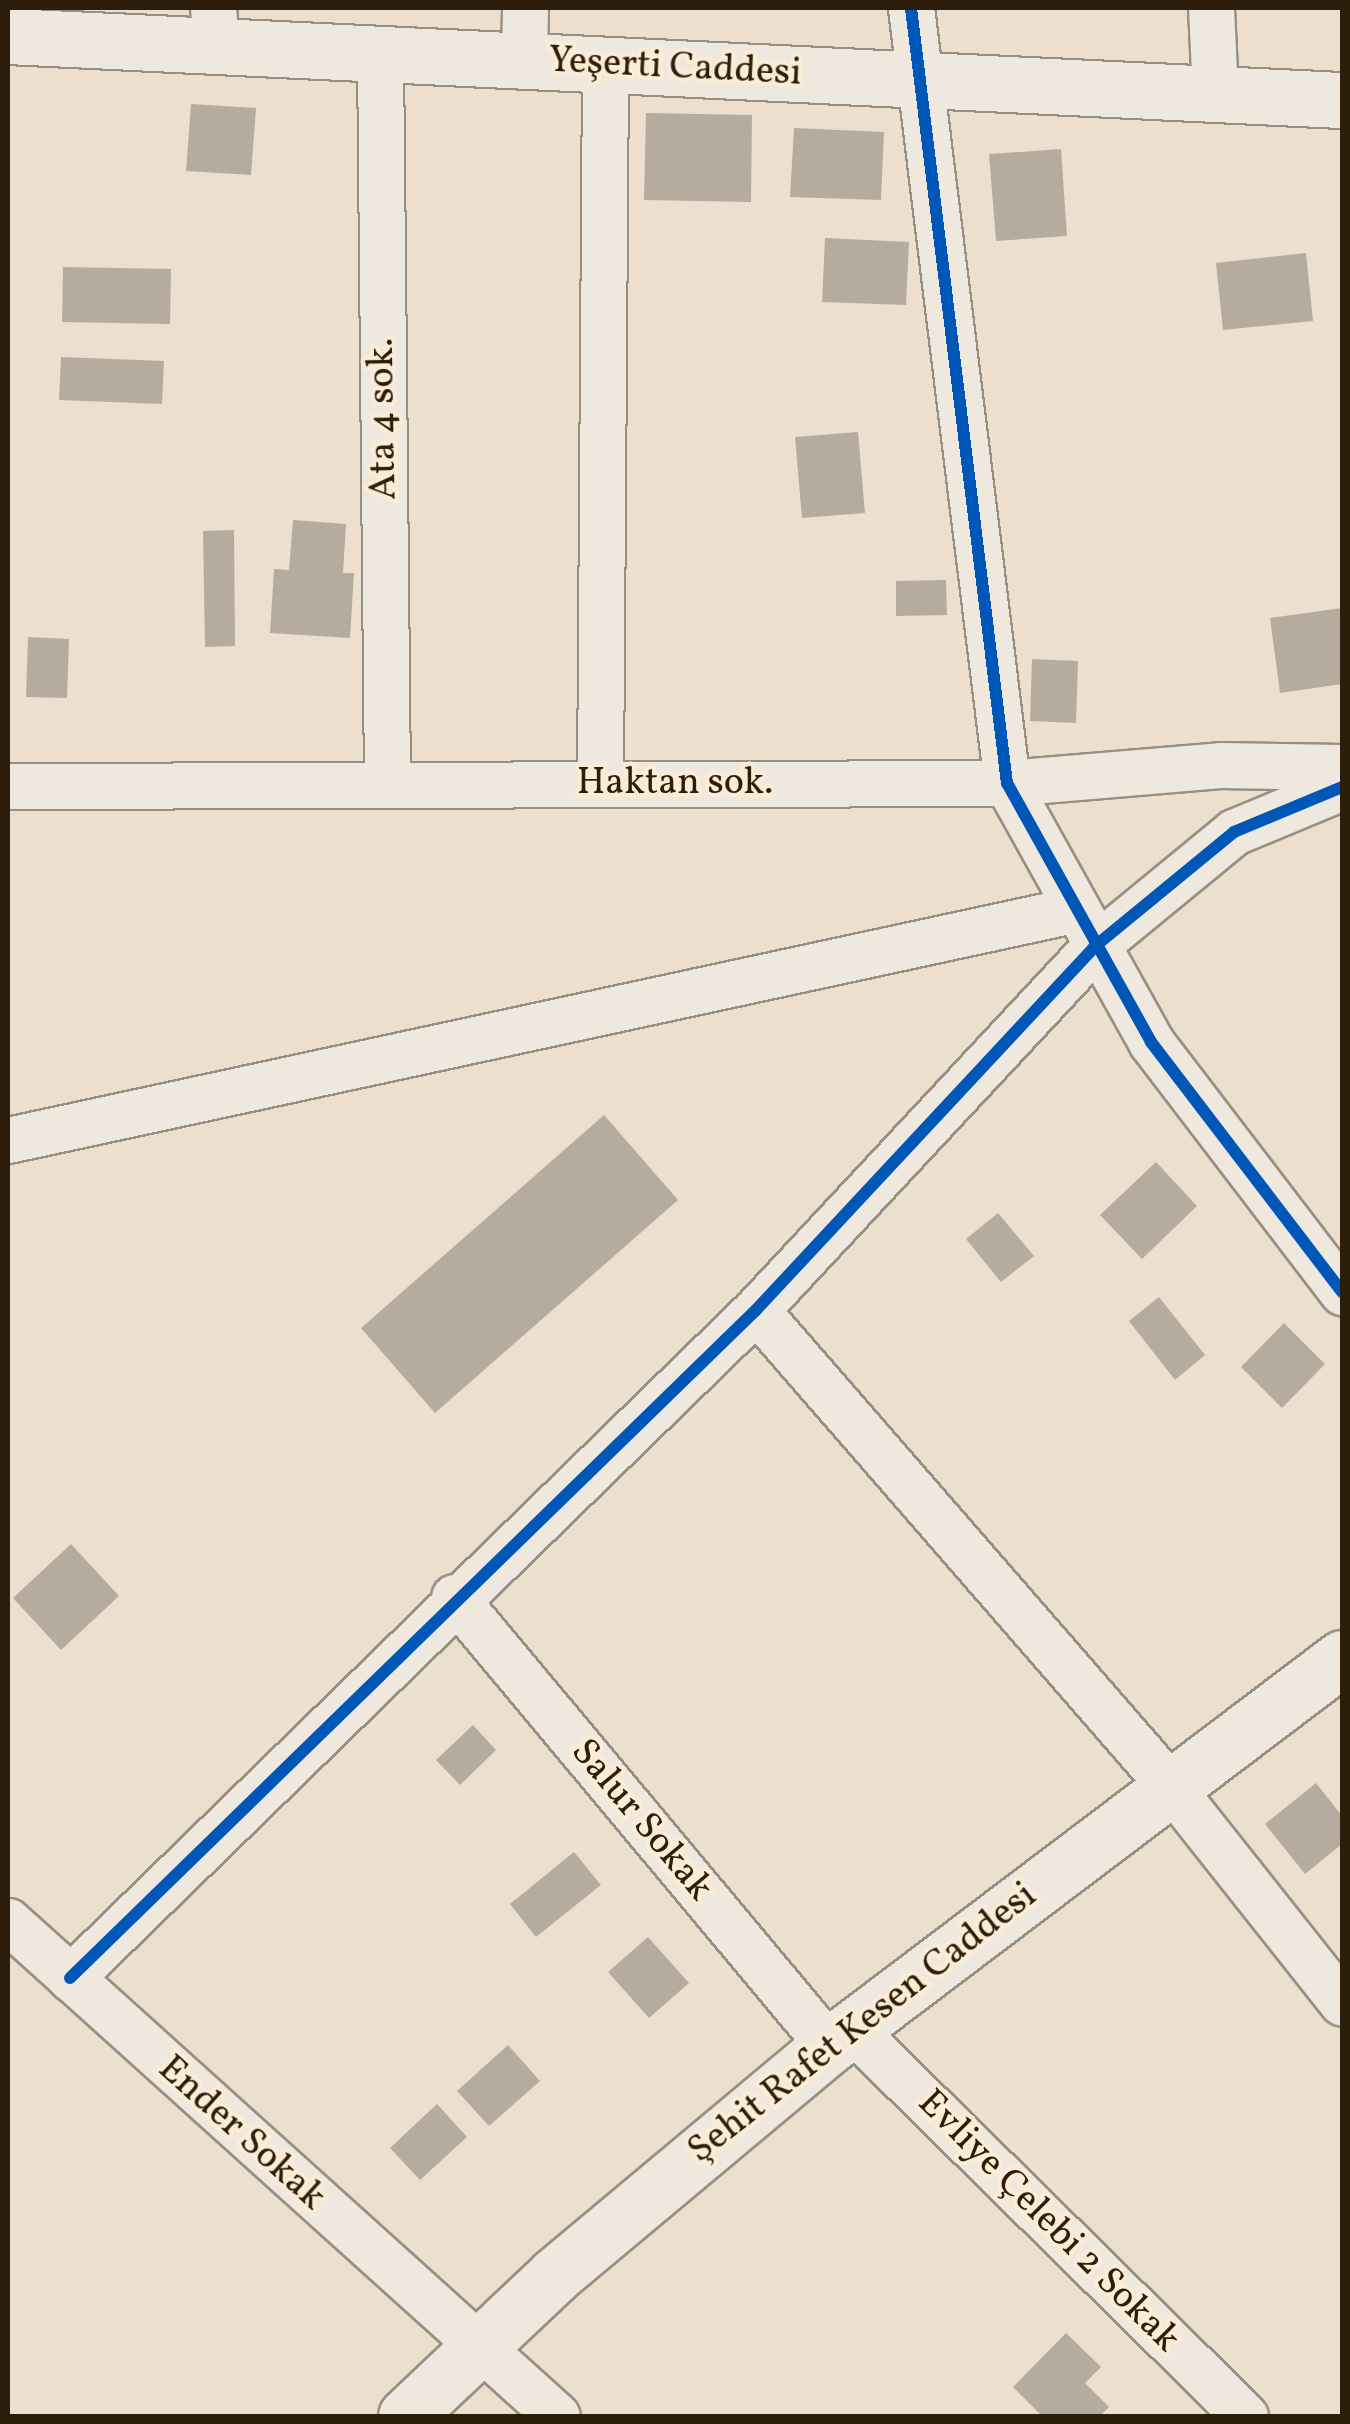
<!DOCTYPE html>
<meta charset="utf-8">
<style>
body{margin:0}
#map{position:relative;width:1350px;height:2424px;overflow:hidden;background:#ecdfcd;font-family:Vollkorn,serif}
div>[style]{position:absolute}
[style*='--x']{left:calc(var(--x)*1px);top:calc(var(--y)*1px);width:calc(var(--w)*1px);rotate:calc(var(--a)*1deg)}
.building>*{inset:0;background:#b5ac9f}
.roads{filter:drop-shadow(2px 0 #988f83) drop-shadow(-2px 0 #988f83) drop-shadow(0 2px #988f83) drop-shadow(0 -2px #988f83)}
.minor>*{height:45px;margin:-22.5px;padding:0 22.5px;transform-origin:22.5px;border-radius:22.5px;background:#efe8df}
.tertiary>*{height:55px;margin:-27.5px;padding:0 27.5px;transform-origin:27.5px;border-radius:27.5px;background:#efe8df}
.cycleway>*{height:12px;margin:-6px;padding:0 6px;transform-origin:6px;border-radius:6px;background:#0057b8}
span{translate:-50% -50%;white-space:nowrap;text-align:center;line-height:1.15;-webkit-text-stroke:8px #fbecd6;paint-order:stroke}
.street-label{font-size:38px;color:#2d1e0c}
.frame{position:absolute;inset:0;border:10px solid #2d1e0c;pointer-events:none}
</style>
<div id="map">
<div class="building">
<div style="clip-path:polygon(191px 104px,256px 108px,251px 175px,186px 171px)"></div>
<div style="clip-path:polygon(646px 113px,752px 115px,751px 202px,644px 200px)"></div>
<div style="clip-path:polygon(794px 128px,884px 132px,881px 200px,790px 197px)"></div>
<div style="clip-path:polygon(1061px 149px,1067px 236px,996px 241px,989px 154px)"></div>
<div style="clip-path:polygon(825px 238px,909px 242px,906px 305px,822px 302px)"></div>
<div style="clip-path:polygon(1306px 253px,1313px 321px,1223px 330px,1216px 263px)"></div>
<div style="clip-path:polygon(63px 267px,171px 269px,170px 324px,62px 322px)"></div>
<div style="clip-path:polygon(61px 357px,164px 361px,162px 404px,59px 400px)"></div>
<div style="clip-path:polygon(858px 432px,865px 513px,802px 518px,795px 437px)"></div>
<div style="clip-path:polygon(293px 520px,346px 524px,343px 573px,354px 573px,350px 638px,270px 633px,274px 569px,289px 570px)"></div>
<div style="clip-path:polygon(234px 530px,235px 646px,205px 647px,203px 531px)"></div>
<div style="clip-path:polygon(946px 580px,947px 615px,896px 616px,896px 581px)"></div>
<div style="clip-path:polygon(1342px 608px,1342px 684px,1280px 693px,1270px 618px)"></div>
<div style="clip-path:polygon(28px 637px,69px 639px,67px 698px,26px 697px)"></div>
<div style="clip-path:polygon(1032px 659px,1078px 661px,1076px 723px,1030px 721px)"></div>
<div style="clip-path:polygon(604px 1115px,678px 1200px,435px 1413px,361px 1328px)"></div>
<div style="clip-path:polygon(1156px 1162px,1197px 1206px,1142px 1259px,1100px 1215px)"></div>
<div style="clip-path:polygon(998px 1213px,1034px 1256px,1001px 1282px,966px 1239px)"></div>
<div style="clip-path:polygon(1159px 1297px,1205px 1355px,1175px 1380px,1129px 1321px)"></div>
<div style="clip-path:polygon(1284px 1323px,1325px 1364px,1282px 1408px,1241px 1367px)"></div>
<div style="clip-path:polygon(71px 1544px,119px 1596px,61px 1650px,13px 1598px)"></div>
<div style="clip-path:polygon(473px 1725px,496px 1750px,460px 1785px,436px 1760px)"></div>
<div style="clip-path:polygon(1316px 1783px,1342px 1816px,1342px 1844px,1305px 1874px,1265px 1824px)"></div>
<div style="clip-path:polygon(574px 1852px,601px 1885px,536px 1937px,510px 1904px)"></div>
<div style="clip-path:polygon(648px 1937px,689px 1983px,649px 2018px,608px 1972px)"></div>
<div style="clip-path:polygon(508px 2045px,540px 2081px,489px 2126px,457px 2091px)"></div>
<div style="clip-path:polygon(437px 2104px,467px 2137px,420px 2180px,390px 2148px)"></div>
<div style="clip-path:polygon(1066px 2333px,1101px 2367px,1085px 2383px,1109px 2407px,1100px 2416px,1042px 2416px,1013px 2387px)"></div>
</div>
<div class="roads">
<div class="minor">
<div style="--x:213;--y:8;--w:38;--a:85"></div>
<div style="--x:911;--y:8;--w:781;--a:82.94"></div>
<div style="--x:1007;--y:783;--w:296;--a:60.9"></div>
<div style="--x:1151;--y:1042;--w:315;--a:52.6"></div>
<div style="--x:1211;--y:8;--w:86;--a:87.3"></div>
<div style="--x:380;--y:54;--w:731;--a:89.45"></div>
<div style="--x:524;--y:61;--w:53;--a:-88.9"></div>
<div style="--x:600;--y:784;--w:720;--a:-89.6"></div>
<div style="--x:8;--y:786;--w:999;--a:-0.17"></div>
<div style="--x:1007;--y:783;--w:214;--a:-4.8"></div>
<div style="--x:1220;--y:765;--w:122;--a:0.9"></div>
<div style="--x:8;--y:1140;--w:1090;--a:-12.19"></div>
<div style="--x:756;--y:1310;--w:632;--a:48.98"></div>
<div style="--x:1171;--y:1787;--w:275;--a:51.6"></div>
<div style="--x:454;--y:1597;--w:585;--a:50.13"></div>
<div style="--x:8;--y:1921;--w:739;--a:42.04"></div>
<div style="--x:70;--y:1978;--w:958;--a:-44.24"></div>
<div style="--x:756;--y:1310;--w:496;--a:-47"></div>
<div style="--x:1094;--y:947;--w:181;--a:-39.4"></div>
<div style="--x:1234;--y:832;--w:117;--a:-22.6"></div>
<div style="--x:851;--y:2028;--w:553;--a:44.56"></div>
</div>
<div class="tertiary">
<div style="--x:8;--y:36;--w:1336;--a:2.75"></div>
<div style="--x:406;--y:2416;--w:205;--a:-43.4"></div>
<div style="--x:555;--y:2275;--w:357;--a:-39.9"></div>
<div style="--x:829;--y:2046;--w:643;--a:-37.1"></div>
</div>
</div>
<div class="cycleway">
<div style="--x:911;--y:8;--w:781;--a:82.94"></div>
<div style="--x:1007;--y:783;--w:296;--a:60.9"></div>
<div style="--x:1151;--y:1042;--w:315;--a:52.6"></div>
<div style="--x:70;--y:1978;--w:958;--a:-44.24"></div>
<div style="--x:756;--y:1310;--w:496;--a:-47"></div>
<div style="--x:1094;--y:947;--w:181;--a:-39.4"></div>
<div style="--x:1234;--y:832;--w:117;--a:-22.6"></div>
</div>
<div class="street-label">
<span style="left:675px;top:68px;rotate:3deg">Yeşerti Caddesi</span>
<span style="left:384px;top:419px;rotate:-91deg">Ata 4 sok.</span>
<span style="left:675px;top:784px">Haktan sok.</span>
<span style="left:641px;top:1821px;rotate:50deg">Salur Sokak</span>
<span style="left:863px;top:2024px;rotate:-38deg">Şehit Rafet Kesen Caddesi</span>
<span style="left:241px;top:2134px;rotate:42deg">Ender Sokak</span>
<span style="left:1048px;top:2222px;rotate:45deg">Evliye Çelebi 2 Sokak</span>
</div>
<div class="frame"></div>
</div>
